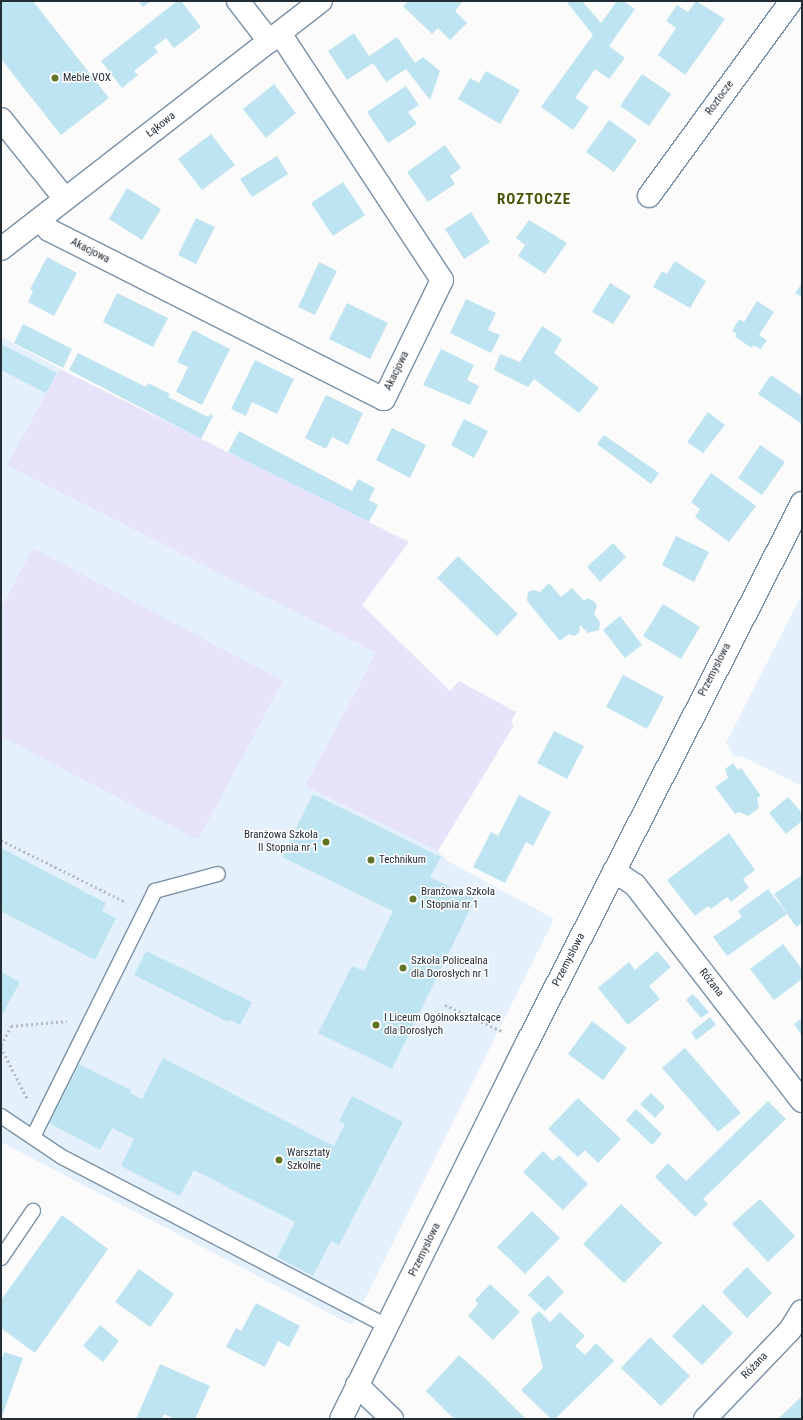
<!DOCTYPE html>
<meta charset="utf-8">
<style>
body{margin:0}
#map{position:relative;width:803px;height:1420px;overflow:hidden;background:#fbfbfb;font-family:"Roboto Condensed",sans-serif}
div>[style]{position:absolute}
[style*='--x']{left:calc(var(--x)*1px);top:calc(var(--y)*1px);width:calc(var(--w)*1px);rotate:calc(var(--a)*1deg)}
.built>*{inset:0;background:#e4f1fd}
.green>*{inset:0;background:#e7e3fb}
.building>*{inset:0;background:#bee4f1}
.path>*{height:2.5px;margin-top:-1.25px;transform-origin:0;background:repeating-linear-gradient(90deg,#b5b8bb 0 2px,transparent 0 5px)}
.roads{filter:drop-shadow(1px 0 #7991a7) drop-shadow(-1px 0 #7991a7) drop-shadow(0 1px #7991a7) drop-shadow(0 -1px #7991a7)}
.lane>*{height:14px;margin:-7px;padding:0 7px;transform-origin:7px;border-radius:7px;background:#fff}
.street>*{height:22px;margin:-11px;padding:0 11px;transform-origin:11px;border-radius:11px;background:#fff}
.dots>*{width:11px;height:11px;translate:-50% -50%;box-sizing:border-box;border:2px solid #fff;border-radius:50%}
span{translate:-50% -50%;white-space:nowrap;text-align:center;line-height:1.15;-webkit-text-stroke:3px #fff;paint-order:stroke}
.poi-label{font-size:11px;color:#232d36}
.left{translate:0 -50%;text-align:left}
.right{translate:-100% -50%;text-align:right}
.street-label{font-size:11px;color:#232d36}
.district-label{font-size:15px;color:#445606;font-weight:700;letter-spacing:1px}
.frame{position:absolute;inset:0;border:2px solid #232d36;pointer-events:none}
</style>
<div id="map">
<div class="built">
<div style="clip-path:polygon(1px 336px,60px 369px,8px 465px,376px 653px,305px 786px,438px 851px,448px 861px,554px 919px,352px 1325px,1px 1142px)"></div>
<div style="clip-path:polygon(802px 594px,802px 786px,743px 757px,734px 756px,726px 743px)"></div>
</div>
<div class="green">
<div style="clip-path:polygon(60px 369px,409px 542px,362px 605px,450px 691px,459px 681px,516px 712px,511px 722px,514px 725px,438px 851px,305px 786px,376px 653px,7px 465px)"></div>
<div style="clip-path:polygon(33px 548px,283px 681px,198px 840px,1px 736px,1px 608px)"></div>
</div>
<div class="building">
<div style="clip-path:polygon(1px 1px,33px 1px,109px 98px,61px 135px,1px 59px)"></div>
<div style="clip-path:polygon(138px 1px,151px 1px,143px 7px)"></div>
<div style="clip-path:polygon(177px 1px,181px 1px,201px 27px,174px 48px,166px 38px,154px 47px,158px 52px,134px 71px,138px 75px,122px 88px,101px 61px)"></div>
<div style="clip-path:polygon(408px 1px,463px 1px,455px 11px,467px 23px,450px 40px,438px 28px,432px 34px,403px 6px)"></div>
<div style="clip-path:polygon(566px 1px,582px 1px,601px 23px,617px 1px,623px 1px,635px 9px,609px 46px,625px 58px,609px 79px,595px 69px,575px 98px,589px 107px,573px 130px,541px 107px,593px 35px)"></div>
<div style="clip-path:polygon(696px 1px,725px 19px,685px 75px,658px 55px,676px 28px,666px 21px,677px 5px,688px 12px)"></div>
<div style="clip-path:polygon(354px 33px,369px 56px,397px 37px,415px 63px,423px 57px,440px 71px,430px 100px,406px 69px,386px 82px,373px 63px,347px 80px,328px 51px)"></div>
<div style="clip-path:polygon(486px 71px,520px 90px,500px 124px,458px 99px,470px 78px,479px 83px)"></div>
<div style="clip-path:polygon(642px 74px,671px 94px,649px 126px,620px 106px)"></div>
<div style="clip-path:polygon(274px 84px,296px 113px,266px 138px,243px 109px)"></div>
<div style="clip-path:polygon(406px 86px,419px 105px,408px 112px,417px 124px,388px 143px,367px 112px)"></div>
<div style="clip-path:polygon(609px 120px,637px 140px,614px 172px,586px 152px)"></div>
<div style="clip-path:polygon(211px 134px,235px 165px,202px 190px,178px 159px)"></div>
<div style="clip-path:polygon(445px 145px,461px 168px,450px 176px,455px 184px,428px 202px,407px 172px)"></div>
<div style="clip-path:polygon(277px 156px,288px 174px,252px 197px,240px 179px)"></div>
<div style="clip-path:polygon(343px 182px,365px 215px,333px 236px,311px 203px)"></div>
<div style="clip-path:polygon(127px 188px,161px 209px,142px 240px,109px 219px)"></div>
<div style="clip-path:polygon(471px 212px,490px 242px,464px 259px,445px 229px)"></div>
<div style="clip-path:polygon(196px 218px,215px 227px,196px 264px,178px 255px)"></div>
<div style="clip-path:polygon(529px 220px,567px 243px,545px 274px,518px 256px,525px 245px,516px 238px)"></div>
<div style="clip-path:polygon(47px 257px,77px 273px,54px 316px,28px 302px,33px 291px,30px 289px)"></div>
<div style="clip-path:polygon(675px 261px,706px 281px,690px 308px,653px 287px,662px 271px,667px 274px)"></div>
<div style="clip-path:polygon(319px 262px,337px 271px,315px 315px,298px 307px)"></div>
<div style="clip-path:polygon(610px 283px,631px 296px,613px 324px,592px 312px)"></div>
<div style="clip-path:polygon(802px 283px,802px 297px,795px 293px)"></div>
<div style="clip-path:polygon(117px 293px,168px 318px,153px 347px,103px 322px)"></div>
<div style="clip-path:polygon(466px 299px,496px 313px,488px 330px,500px 335px,491px 353px,450px 333px)"></div>
<div style="clip-path:polygon(757px 301px,774px 312px,759px 335px,767px 340px,761px 349px,753px 345px,752px 348px,735px 337px,737px 334px,732px 331px,739px 319px,744px 322px)"></div>
<div style="clip-path:polygon(347px 303px,388px 323px,370px 359px,329px 339px)"></div>
<div style="clip-path:polygon(23px 324px,72px 349px,63px 368px,14px 343px)"></div>
<div style="clip-path:polygon(542px 326px,562px 339px,554px 353px,599px 388px,579px 413px,534px 379px,528px 387px,494px 370px,500px 354px,520px 362px)"></div>
<div style="clip-path:polygon(193px 330px,230px 349px,202px 405px,176px 392px,188px 367px,177px 362px)"></div>
<div style="clip-path:polygon(1px 344px,57px 373px,46px 393px,1px 370px)"></div>
<div style="clip-path:polygon(441px 349px,474px 365px,467px 380px,479px 386px,470px 405px,423px 385px)"></div>
<div style="clip-path:polygon(78px 353px,146px 387px,148px 383px,170px 394px,168px 397px,208px 417px,210px 414px,213px 416px,201px 439px,69px 370px)"></div>
<div style="clip-path:polygon(255px 360px,294px 379px,277px 414px,252px 402px,246px 416px,231px 409px)"></div>
<div style="clip-path:polygon(771px 375px,802px 396px,802px 424px,758px 394px)"></div>
<div style="clip-path:polygon(326px 395px,363px 413px,348px 445px,332px 437px,326px 449px,305px 438px)"></div>
<div style="clip-path:polygon(708px 412px,725px 425px,703px 453px,687px 442px)"></div>
<div style="clip-path:polygon(464px 419px,488px 431px,474px 458px,451px 445px)"></div>
<div style="clip-path:polygon(392px 428px,426px 445px,410px 478px,376px 460px)"></div>
<div style="clip-path:polygon(239px 431px,352px 491px,358px 479px,375px 488px,369px 500px,378px 505px,369px 522px,228px 452px)"></div>
<div style="clip-path:polygon(604px 435px,659px 473px,651px 484px,597px 444px)"></div>
<div style="clip-path:polygon(760px 445px,785px 462px,762px 495px,738px 478px)"></div>
<div style="clip-path:polygon(711px 473px,756px 506px,729px 542px,695px 517px,700px 509px,691px 502px)"></div>
<div style="clip-path:polygon(676px 536px,709px 552px,694px 582px,662px 565px)"></div>
<div style="clip-path:polygon(613px 543px,626px 557px,600px 582px,587px 567px)"></div>
<div style="clip-path:polygon(458px 556px,518px 614px,497px 636px,437px 578px)"></div>
<div style="clip-path:polygon(549px 583px,561px 597px,572px 588px,584px 601px,587px 598px,595px 602px,597px 606px,594px 614px,600px 622px,599px 630px,588px 633px,580px 625px,579px 633px,574px 636px,569px 634px,560px 641px,527px 601px,528px 592px,534px 590px,540px 592px)"></div>
<div style="clip-path:polygon(663px 604px,700px 627px,681px 659px,643px 636px)"></div>
<div style="clip-path:polygon(620px 616px,642px 645px,625px 658px,603px 630px)"></div>
<div style="clip-path:polygon(623px 675px,664px 697px,647px 729px,606px 707px)"></div>
<div style="clip-path:polygon(554px 731px,584px 746px,567px 779px,537px 763px)"></div>
<div style="clip-path:polygon(733px 763px,738px 770px,741px 768px,761px 796px,757px 798px,759px 808px,748px 816px,739px 812px,735px 814px,715px 787px,728px 778px,725px 769px)"></div>
<div style="clip-path:polygon(313px 794px,441px 857px,430px 877px,475px 899px,392px 1069px,318px 1033px,352px 966px,364px 971px,393px 911px,282px 857px)"></div>
<div style="clip-path:polygon(519px 795px,551px 812px,533px 846px,526px 842px,505px 883px,473px 867px,491px 832px,498px 836px)"></div>
<div style="clip-path:polygon(788px 797px,802px 813px,802px 821px,786px 834px,769px 813px)"></div>
<div style="clip-path:polygon(729px 833px,755px 870px,743px 879px,749px 888px,731px 902px,727px 897px,711px 909px,708px 906px,695px 916px,667px 880px)"></div>
<div style="clip-path:polygon(1px 848px,106px 903px,102px 911px,116px 918px,95px 960px,1px 911px)"></div>
<div style="clip-path:polygon(802px 875px,802px 923px,796px 927px,774px 894px)"></div>
<div style="clip-path:polygon(768px 889px,787px 914px,727px 956px,713px 937px,742px 917px,738px 911px)"></div>
<div style="clip-path:polygon(783px 944px,802px 969px,802px 979px,774px 1000px,750px 969px)"></div>
<div style="clip-path:polygon(146px 951px,252px 1002px,240px 1025px,230px 1020px,228px 1022px,134px 975px)"></div>
<div style="clip-path:polygon(657px 951px,671px 967px,649px 986px,660px 999px,628px 1025px,598px 988px,629px 962px,635px 970px)"></div>
<div style="clip-path:polygon(1px 972px,20px 982px,1px 1017px)"></div>
<div style="clip-path:polygon(693px 994px,709px 1012px,701px 1018px,686px 1000px)"></div>
<div style="clip-path:polygon(710px 1017px,716px 1025px,696px 1040px,691px 1032px)"></div>
<div style="clip-path:polygon(802px 1018px,802px 1036px,794px 1024px)"></div>
<div style="clip-path:polygon(592px 1021px,627px 1048px,603px 1080px,568px 1054px)"></div>
<div style="clip-path:polygon(685px 1048px,741px 1113px,718px 1132px,662px 1068px)"></div>
<div style="clip-path:polygon(163px 1058px,334px 1146px,345px 1124px,339px 1121px,352px 1096px,403px 1122px,339px 1245px,331px 1241px,313px 1276px,277px 1257px,295px 1222px,194px 1170px,180px 1196px,121px 1166px,134px 1139px,112px 1128px,100px 1150px,49px 1123px,79px 1064px,131px 1090px,130px 1093px,142px 1099px)"></div>
<div style="clip-path:polygon(651px 1093px,665px 1107px,655px 1118px,640px 1104px)"></div>
<div style="clip-path:polygon(578px 1098px,621px 1139px,598px 1163px,585px 1150px,578px 1157px,548px 1129px)"></div>
<div style="clip-path:polygon(768px 1101px,786px 1119px,703px 1199px,708px 1204px,695px 1217px,655px 1177px,668px 1163px,686px 1181px)"></div>
<div style="clip-path:polygon(636px 1109px,662px 1134px,652px 1145px,626px 1120px)"></div>
<div style="clip-path:polygon(543px 1151px,553px 1161px,559px 1155px,588px 1184px,563px 1210px,523px 1172px)"></div>
<div style="clip-path:polygon(760px 1199px,795px 1236px,768px 1262px,732px 1224px)"></div>
<div style="clip-path:polygon(621px 1204px,662px 1243px,624px 1283px,583px 1244px)"></div>
<div style="clip-path:polygon(532px 1211px,560px 1238px,525px 1274px,497px 1247px)"></div>
<div style="clip-path:polygon(62px 1215px,108px 1249px,35px 1353px,1px 1328px,1px 1300px)"></div>
<div style="clip-path:polygon(747px 1267px,772px 1293px,747px 1318px,722px 1292px)"></div>
<div style="clip-path:polygon(139px 1269px,174px 1294px,150px 1327px,115px 1302px)"></div>
<div style="clip-path:polygon(548px 1275px,564px 1292px,545px 1311px,528px 1295px)"></div>
<div style="clip-path:polygon(490px 1284px,520px 1312px,493px 1340px,468px 1316px,478px 1304px,475px 1300px)"></div>
<div style="clip-path:polygon(256px 1303px,300px 1326px,289px 1347px,278px 1341px,265px 1367px,226px 1347px,236px 1328px,241px 1331px)"></div>
<div style="clip-path:polygon(703px 1304px,733px 1333px,702px 1365px,672px 1336px)"></div>
<div style="clip-path:polygon(539px 1311px,550px 1322px,560px 1312px,585px 1336px,575px 1346px,585px 1355px,596px 1343px,614px 1361px,555px 1419px,551px 1419px,521px 1390px,543px 1368px,531px 1319px)"></div>
<div style="clip-path:polygon(100px 1325px,119px 1341px,103px 1362px,83px 1346px)"></div>
<div style="clip-path:polygon(650px 1337px,690px 1376px,661px 1406px,621px 1368px)"></div>
<div style="clip-path:polygon(4px 1352px,23px 1358px,1px 1419px,1px 1361px)"></div>
<div style="clip-path:polygon(459px 1355px,485px 1378px,526px 1419px,456px 1419px,451px 1416px,426px 1391px)"></div>
<div style="clip-path:polygon(160px 1364px,210px 1386px,195px 1419px,175px 1419px,164px 1414px,162px 1419px,136px 1419px)"></div>
<div style="clip-path:polygon(802px 1396px,802px 1419px,778px 1419px)"></div>
</div>
<div class="path">
<div style="--x:1;--y:840;--w:140;--a:26.4"></div>
<div style="--x:445;--y:1005;--w:65;--a:24.6"></div>
<div style="--x:1;--y:1045;--w:21;--a:-62"></div>
<div style="--x:11;--y:1026;--w:56;--a:-5.1"></div>
<div style="--x:1;--y:1047;--w:59;--a:63"></div>
</div>
<div class="roads">
<div class="lane">
<div style="--x:1;--y:1116;--w:73;--a:33.9"></div>
<div style="--x:62;--y:1157;--w:366;--a:27.5"></div>
<div style="--x:33;--y:1137;--w:275;--a:-63.6"></div>
<div style="--x:155;--y:891;--w:65;--a:-15.1"></div>
<div style="--x:1;--y:1258;--w:57;--a:-55.8"></div>
</div>
<div class="street">
<div style="--x:238;--y:1;--w:51;--a:52.2"></div>
<div style="--x:1;--y:119;--w:102;--a:51.3"></div>
<div style="--x:649;--y:196;--w:241;--a:-53.9"></div>
<div style="--x:40;--y:219;--w:14;--a:51"></div>
<div style="--x:49;--y:230;--w:375;--a:26.8"></div>
<div style="--x:384;--y:399;--w:132;--a:-64"></div>
<div style="--x:442;--y:280;--w:295;--a:-123.3"></div>
<div style="--x:1;--y:249;--w:405;--a:-37.8"></div>
<div style="--x:614;--y:871;--w:25;--a:34"></div>
<div style="--x:635;--y:885;--w:273;--a:52.3"></div>
<div style="--x:357;--y:1385;--w:49;--a:44.2"></div>
<div style="--x:341;--y:1419;--w:419;--a:-63.7"></div>
<div style="--x:527;--y:1043;--w:606;--a:-63.01"></div>
<div style="--x:705;--y:1419;--w:123;--a:-46.3"></div>
<div style="--x:790;--y:1330;--w:22;--a:-58"></div>
</div>
</div>
<div class="dots">
<div style="left:55px;top:78px;background:#607525"></div>
<div style="left:326px;top:842px;background:#607525"></div>
<div style="left:371px;top:860px;background:#607525"></div>
<div style="left:413px;top:899px;background:#607525"></div>
<div style="left:403px;top:968px;background:#607525"></div>
<div style="left:376px;top:1025px;background:#607525"></div>
<div style="left:279px;top:1160px;background:#607525"></div>
</div>
<div class="poi-label">
<span class="left" style="left:63px;top:78px">Meble VOX</span>
<span class="right" style="left:318px;top:842px">Branżowa Szkoła<br>II Stopnia nr 1</span>
<span class="left" style="left:379px;top:860px">Technikum</span>
<span class="left" style="left:421px;top:899px">Branżowa Szkoła<br>I Stopnia nr 1</span>
<span class="left" style="left:411px;top:968px">Szkoła Policealna<br>dla Dorosłych nr 1</span>
<span class="left" style="left:384px;top:1025px">I Liceum Ogólnokształcące<br>dla Dorosłych</span>
<span class="left" style="left:287px;top:1160px">Warsztaty<br>Szkolne</span>
</div>
<div class="street-label">
<span style="left:720px;top:98px;rotate:-54deg">Roztocze</span>
<span style="left:161px;top:125px;rotate:-38deg">Łąkowa</span>
<span style="left:90px;top:251px;rotate:27deg">Akacjowa</span>
<span style="left:397px;top:371px;rotate:-64deg">Akacjowa</span>
<span style="left:715px;top:670px;rotate:-63deg">Przemysłowa</span>
<span style="left:569px;top:960px;rotate:-63deg">Przemysłowa</span>
<span style="left:711px;top:983px;rotate:52deg">Różana</span>
<span style="left:425px;top:1250px;rotate:-64deg">Przemysłowa</span>
<span style="left:755px;top:1366px;rotate:-46deg">Różana</span>
</div>
<div class="district-label">
<span style="left:534px;top:200px">ROZTOCZE</span>
</div>
<div class="frame"></div>
</div>
